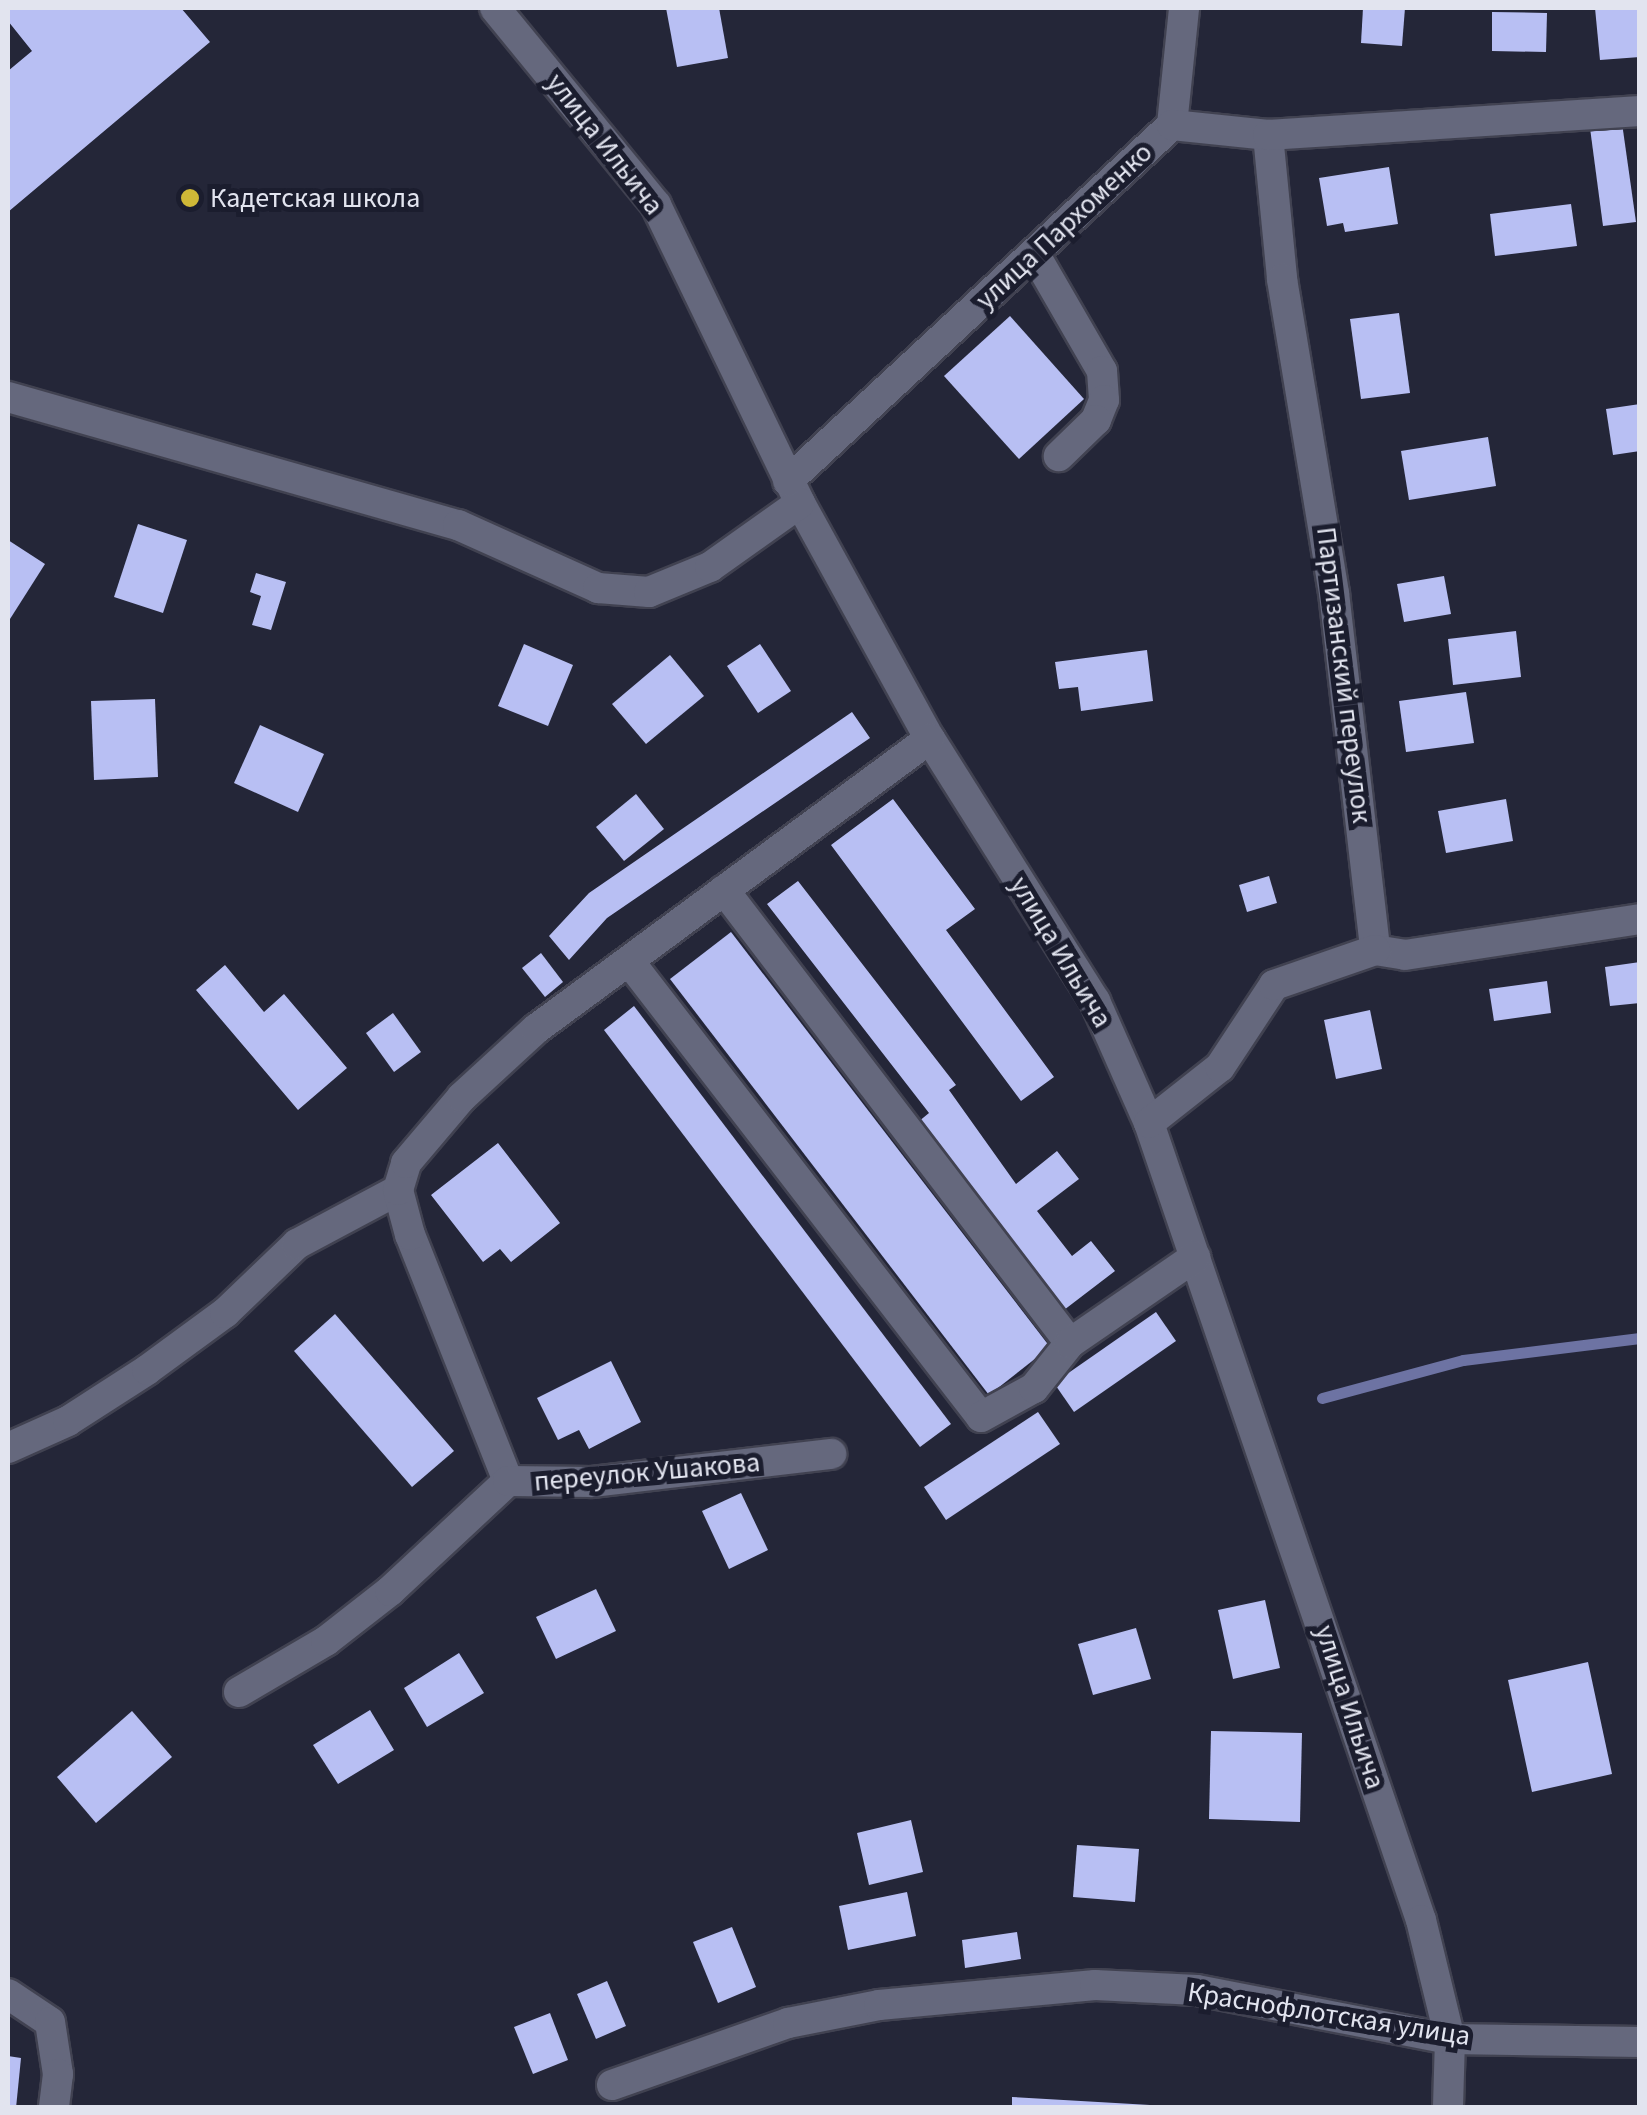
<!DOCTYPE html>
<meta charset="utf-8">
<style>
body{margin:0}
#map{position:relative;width:1647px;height:2115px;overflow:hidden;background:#242638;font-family:"Source Sans 3",sans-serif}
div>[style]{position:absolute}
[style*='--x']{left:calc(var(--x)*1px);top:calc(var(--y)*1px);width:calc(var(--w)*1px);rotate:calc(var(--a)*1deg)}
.stream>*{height:11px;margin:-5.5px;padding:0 5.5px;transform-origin:5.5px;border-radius:5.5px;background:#6d73a3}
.building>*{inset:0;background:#b8bff3}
.roads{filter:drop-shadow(2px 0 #414251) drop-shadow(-2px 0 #414251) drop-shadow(0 2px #414251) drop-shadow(0 -2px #414251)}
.minor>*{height:30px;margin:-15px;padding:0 15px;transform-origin:15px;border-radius:15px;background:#65687d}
.dots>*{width:28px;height:28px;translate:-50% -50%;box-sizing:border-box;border:5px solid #1b1d2e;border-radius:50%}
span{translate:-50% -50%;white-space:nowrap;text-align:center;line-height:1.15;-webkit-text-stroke:10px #1b1d2e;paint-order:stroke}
.street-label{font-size:28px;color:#e2e4ef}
.poi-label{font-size:28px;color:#e2e4ef}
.left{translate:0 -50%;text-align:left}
.frame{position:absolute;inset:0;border:10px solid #e2e4ef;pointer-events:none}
</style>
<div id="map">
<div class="stream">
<div style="--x:1322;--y:1398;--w:146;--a:-15.1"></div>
<div style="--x:1463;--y:1360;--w:178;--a:-7.1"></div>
</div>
<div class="building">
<div style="clip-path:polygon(8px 8px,181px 8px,210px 42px,8px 212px,8px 71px,32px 51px,8px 21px)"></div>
<div style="clip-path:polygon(666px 8px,719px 8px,728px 58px,677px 67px)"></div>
<div style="clip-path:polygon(1363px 8px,1405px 8px,1402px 46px,1361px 43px)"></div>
<div style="clip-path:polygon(1595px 8px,1640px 8px,1640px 57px,1600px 60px)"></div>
<div style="clip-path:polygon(1492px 12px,1547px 13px,1546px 52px,1492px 51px)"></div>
<div style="clip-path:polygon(1622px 123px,1636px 222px,1603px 226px,1590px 128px)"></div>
<div style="clip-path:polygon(1389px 167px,1398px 224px,1345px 232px,1343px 223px,1327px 226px,1319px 178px)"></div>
<div style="clip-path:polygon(1571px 204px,1577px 246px,1495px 256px,1490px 214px)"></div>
<div style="clip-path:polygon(1399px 313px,1410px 393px,1361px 399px,1350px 319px)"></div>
<div style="clip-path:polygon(1010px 316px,1084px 399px,1019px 459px,944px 376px)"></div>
<div style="clip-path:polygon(1640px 404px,1640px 451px,1613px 455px,1606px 409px)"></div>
<div style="clip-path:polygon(1488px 437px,1496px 486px,1409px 500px,1401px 451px)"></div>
<div style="clip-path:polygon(138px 524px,187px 540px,163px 613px,114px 597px)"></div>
<div style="clip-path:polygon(8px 540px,45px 564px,10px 619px,8px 617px)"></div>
<div style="clip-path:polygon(256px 573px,286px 582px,271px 630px,252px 625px,261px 596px,250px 592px)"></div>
<div style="clip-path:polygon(1444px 576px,1451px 614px,1404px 622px,1397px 584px)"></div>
<div style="clip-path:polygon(1516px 631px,1521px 677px,1453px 685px,1448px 639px)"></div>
<div style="clip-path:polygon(524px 644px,573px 665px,548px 726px,498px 706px)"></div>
<div style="clip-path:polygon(760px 644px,791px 691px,758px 713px,727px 666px)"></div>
<div style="clip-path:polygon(1147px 650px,1153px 701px,1081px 711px,1078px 687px,1059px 689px,1055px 662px)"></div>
<div style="clip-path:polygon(670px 655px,704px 696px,646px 744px,612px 704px)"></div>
<div style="clip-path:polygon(1466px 692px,1474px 743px,1406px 752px,1399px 701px)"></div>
<div style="clip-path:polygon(155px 699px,158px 777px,94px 780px,91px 701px)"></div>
<div style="clip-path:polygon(852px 712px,870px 738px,607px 918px,569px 960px,549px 936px,589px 893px)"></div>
<div style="clip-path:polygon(260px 725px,324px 754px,298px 812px,234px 783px)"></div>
<div style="clip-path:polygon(636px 794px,664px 829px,624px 861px,596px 827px)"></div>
<div style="clip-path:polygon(893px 799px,975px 909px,946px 930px,1054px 1077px,1021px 1101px,831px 845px)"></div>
<div style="clip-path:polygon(1506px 799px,1513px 841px,1446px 853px,1438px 811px)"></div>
<div style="clip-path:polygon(1269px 876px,1277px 903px,1247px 912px,1239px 885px)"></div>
<div style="clip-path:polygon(798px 881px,956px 1085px,949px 1090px,1016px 1184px,1057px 1151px,1079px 1179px,1037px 1211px,1072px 1256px,1091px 1241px,1115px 1271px,1064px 1310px,918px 1122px,929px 1113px,767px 904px)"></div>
<div style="clip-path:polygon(731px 932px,1050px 1347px,989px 1395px,670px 979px)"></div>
<div style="clip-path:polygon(541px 953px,563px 982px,545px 997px,522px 968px)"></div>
<div style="clip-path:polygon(1640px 962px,1640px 1003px,1610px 1006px,1605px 967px)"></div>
<div style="clip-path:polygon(225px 965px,264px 1012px,284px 994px,347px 1068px,298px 1110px,196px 990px)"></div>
<div style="clip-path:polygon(1547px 981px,1551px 1013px,1494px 1021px,1489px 989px)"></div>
<div style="clip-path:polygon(634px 1006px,951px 1424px,920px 1447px,604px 1030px)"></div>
<div style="clip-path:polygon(1370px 1010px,1382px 1069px,1336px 1079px,1324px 1020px)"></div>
<div style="clip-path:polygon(393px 1013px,421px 1052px,394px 1072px,366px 1033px)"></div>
<div style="clip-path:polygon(498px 1143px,560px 1223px,511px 1262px,500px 1249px,483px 1262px,431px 1195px)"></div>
<div style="clip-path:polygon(1156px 1312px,1176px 1341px,1074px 1412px,1054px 1383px)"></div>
<div style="clip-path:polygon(335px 1314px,454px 1451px,412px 1487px,294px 1351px)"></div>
<div style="clip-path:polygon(611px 1361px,641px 1422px,589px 1449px,579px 1430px,558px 1440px,537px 1398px)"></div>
<div style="clip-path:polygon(1038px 1412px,1060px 1444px,946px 1520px,924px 1487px)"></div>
<div style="clip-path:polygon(741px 1493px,768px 1550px,729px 1569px,702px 1511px)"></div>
<div style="clip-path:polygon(596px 1589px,616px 1631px,556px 1659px,536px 1617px)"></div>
<div style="clip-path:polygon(1265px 1600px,1280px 1668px,1233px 1679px,1218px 1610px)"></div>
<div style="clip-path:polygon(1136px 1628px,1151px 1679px,1093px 1695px,1078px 1644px)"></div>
<div style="clip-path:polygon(459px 1653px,484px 1693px,427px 1727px,404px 1688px)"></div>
<div style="clip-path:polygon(1588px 1662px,1612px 1774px,1532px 1792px,1508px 1680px)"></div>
<div style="clip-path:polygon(370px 1710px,394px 1750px,338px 1784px,313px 1745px)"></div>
<div style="clip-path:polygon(132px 1711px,172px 1757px,96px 1823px,57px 1777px)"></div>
<div style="clip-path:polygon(1211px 1731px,1302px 1733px,1300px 1822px,1209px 1819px)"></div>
<div style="clip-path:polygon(911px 1820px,923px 1872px,869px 1885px,857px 1833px)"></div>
<div style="clip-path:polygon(1077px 1845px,1139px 1849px,1135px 1902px,1073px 1897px)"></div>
<div style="clip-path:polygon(907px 1892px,916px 1936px,848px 1950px,839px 1906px)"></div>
<div style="clip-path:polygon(732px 1927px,756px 1987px,718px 2003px,693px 1942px)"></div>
<div style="clip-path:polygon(1017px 1932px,1021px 1959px,965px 1968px,962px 1940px)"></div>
<div style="clip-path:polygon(607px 1981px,626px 2026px,596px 2039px,577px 1994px)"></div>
<div style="clip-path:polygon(550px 2013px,568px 2060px,533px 2074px,514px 2027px)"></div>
<div style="clip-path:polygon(8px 2056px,21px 2058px,16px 2108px,8px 2108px)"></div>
<div style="clip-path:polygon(1012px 2097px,1150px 2105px,1150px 2108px,1012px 2108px)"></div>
</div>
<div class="roads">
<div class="minor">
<div style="--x:495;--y:8;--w:254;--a:50.7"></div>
<div style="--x:656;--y:205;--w:331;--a:64.2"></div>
<div style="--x:800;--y:503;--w:269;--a:61.2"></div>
<div style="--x:930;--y:739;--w:310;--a:57.8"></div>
<div style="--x:1095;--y:1001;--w:133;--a:66.1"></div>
<div style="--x:1149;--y:1123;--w:842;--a:71.16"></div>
<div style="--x:1421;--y:1920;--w:122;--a:76.3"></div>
<div style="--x:1450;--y:2039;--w:69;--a:91.7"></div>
<div style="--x:1172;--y:125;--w:118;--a:-84.1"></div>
<div style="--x:1268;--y:135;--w:145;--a:84.4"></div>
<div style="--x:1282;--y:279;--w:318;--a:80.6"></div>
<div style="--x:1334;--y:593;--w:359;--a:83.4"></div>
<div style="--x:1375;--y:950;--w:30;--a:9"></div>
<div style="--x:1405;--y:955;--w:238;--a:-8.7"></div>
<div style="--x:1035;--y:255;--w:134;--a:60"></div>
<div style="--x:1102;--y:371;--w:29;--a:86"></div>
<div style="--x:1104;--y:400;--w:22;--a:112"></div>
<div style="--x:1096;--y:420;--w:52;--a:135.8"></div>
<div style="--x:8;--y:397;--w:468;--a:15.9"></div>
<div style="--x:458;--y:525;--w:154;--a:24.2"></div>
<div style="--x:598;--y:588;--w:51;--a:4.5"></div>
<div style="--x:649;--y:592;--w:66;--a:-22.3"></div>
<div style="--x:710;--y:567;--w:110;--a:-35.4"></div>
<div style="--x:788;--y:481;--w:524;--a:-42.83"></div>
<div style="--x:1172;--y:125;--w:97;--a:5.9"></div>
<div style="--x:1268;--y:135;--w:373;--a:-3.7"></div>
<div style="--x:724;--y:890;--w:570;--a:52.63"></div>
<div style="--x:629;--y:961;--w:576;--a:52.33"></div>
<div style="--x:981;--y:1417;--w:60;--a:-28.7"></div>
<div style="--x:1034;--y:1388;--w:58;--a:-51.3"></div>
<div style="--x:1070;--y:1343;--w:152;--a:-34.5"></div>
<div style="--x:1149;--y:1123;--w:90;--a:-38.3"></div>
<div style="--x:1220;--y:1067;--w:98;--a:-56.6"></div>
<div style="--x:1274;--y:985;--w:107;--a:-19.1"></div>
<div style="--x:8;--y:1448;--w:66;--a:-24.2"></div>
<div style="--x:68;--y:1421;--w:94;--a:-32.8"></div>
<div style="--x:147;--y:1370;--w:97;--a:-36.2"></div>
<div style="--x:225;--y:1313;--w:100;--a:-43.8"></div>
<div style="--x:297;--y:1244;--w:115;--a:-28.1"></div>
<div style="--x:508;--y:1481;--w:265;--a:-111.7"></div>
<div style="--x:410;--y:1235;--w:47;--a:-104.9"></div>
<div style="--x:398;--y:1190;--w:28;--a:-73"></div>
<div style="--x:406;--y:1163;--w:87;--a:-49.7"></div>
<div style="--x:462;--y:1097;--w:100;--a:-42.6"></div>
<div style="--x:536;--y:1029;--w:489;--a:-36.4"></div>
<div style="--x:239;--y:1692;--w:101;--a:-30.4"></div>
<div style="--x:326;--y:1641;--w:81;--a:-38"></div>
<div style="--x:390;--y:1591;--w:161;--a:-43"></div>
<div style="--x:508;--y:1481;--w:84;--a:0.7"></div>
<div style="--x:592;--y:1482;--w:241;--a:-6.7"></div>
<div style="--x:8;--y:1994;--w:50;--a:33.7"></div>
<div style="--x:50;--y:2022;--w:53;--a:81.3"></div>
<div style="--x:58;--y:2074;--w:34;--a:97"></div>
<div style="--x:612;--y:2085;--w:187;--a:-19.4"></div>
<div style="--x:788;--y:2023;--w:93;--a:-11.2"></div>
<div style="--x:879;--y:2005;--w:217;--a:-5.3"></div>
<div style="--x:1095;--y:1985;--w:102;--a:2.8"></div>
<div style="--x:1197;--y:1990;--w:258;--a:11"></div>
<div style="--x:1450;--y:2039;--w:190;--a:0.9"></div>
</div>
</div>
<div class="dots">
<div style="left:190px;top:198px;background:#cfb837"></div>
</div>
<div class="street-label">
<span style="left:605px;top:144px;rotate:52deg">улица Ильича</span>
<span style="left:1064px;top:226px;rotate:-43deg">улица Пархоменко</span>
<span style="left:1344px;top:675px;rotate:83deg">Партизанский переулок</span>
<span style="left:1061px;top:952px;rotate:59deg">улица Ильича</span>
<span style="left:647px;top:1472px;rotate:-5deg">переулок Ушакова</span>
<span style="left:1350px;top:1707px;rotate:72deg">улица Ильича</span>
<span style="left:1329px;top:2014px;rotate:9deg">Краснофлотская улица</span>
</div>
<div class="poi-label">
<span class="left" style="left:210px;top:198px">Кадетская школа</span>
</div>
<div class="frame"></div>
</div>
